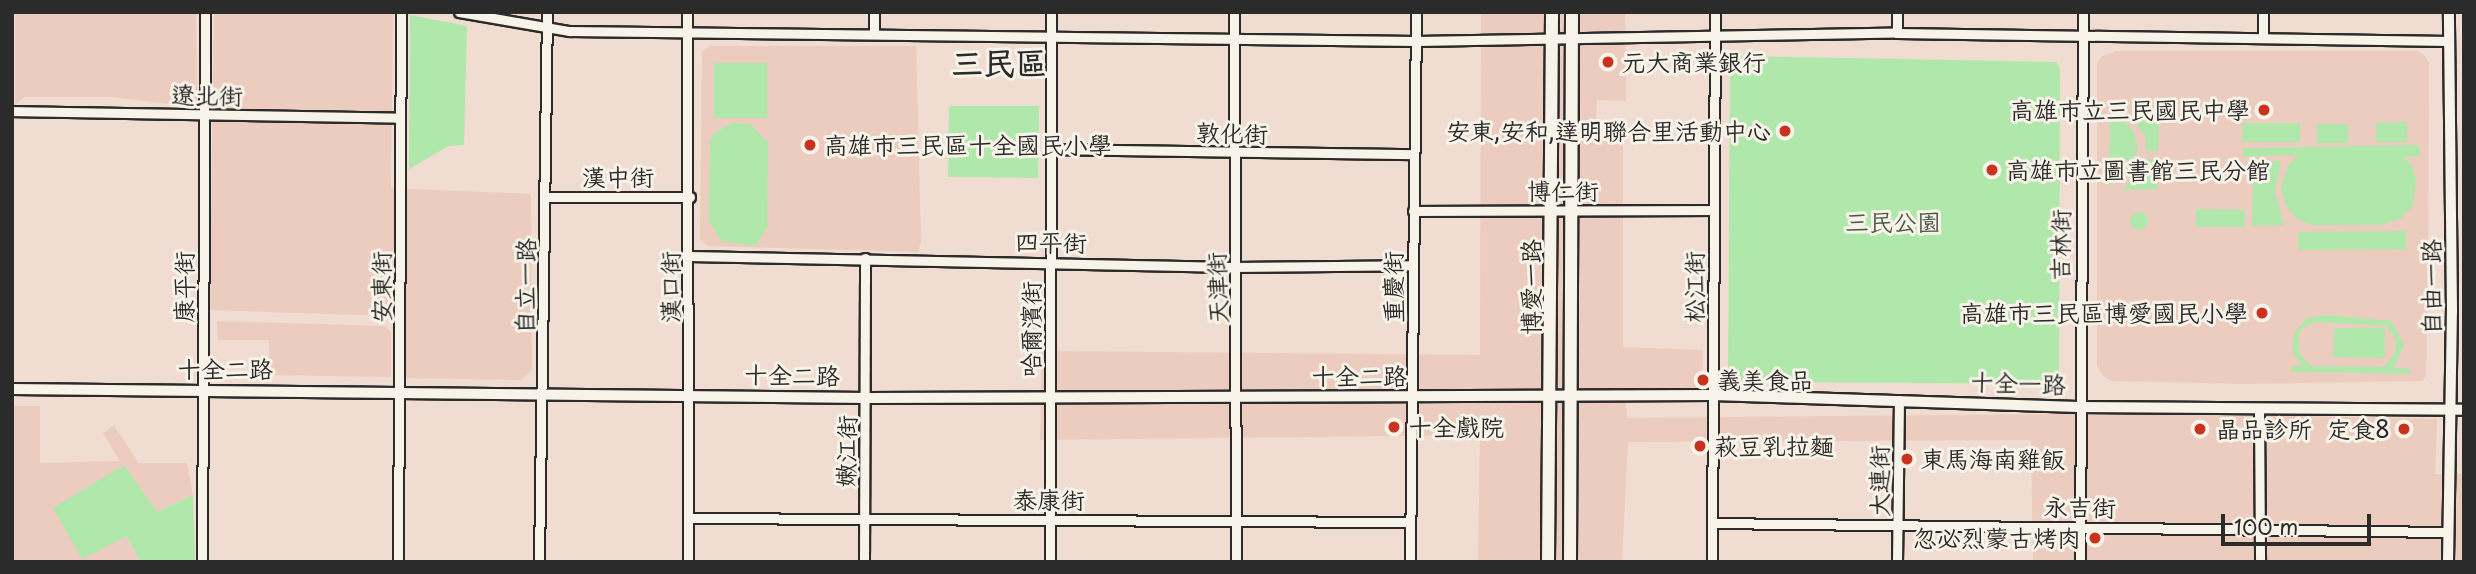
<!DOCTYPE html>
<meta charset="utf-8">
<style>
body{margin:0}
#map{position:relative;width:2476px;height:574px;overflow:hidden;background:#f0dcd0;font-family:"Playpen Sans","LXGW WenKai TC",sans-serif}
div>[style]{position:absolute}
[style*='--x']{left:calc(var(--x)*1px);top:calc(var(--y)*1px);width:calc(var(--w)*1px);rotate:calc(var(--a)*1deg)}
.built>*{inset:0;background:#ebccbf}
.green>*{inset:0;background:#b0e8ac}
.round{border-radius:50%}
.roads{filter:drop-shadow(2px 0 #2b2b2b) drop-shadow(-2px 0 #2b2b2b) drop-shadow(0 2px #2b2b2b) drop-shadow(0 -2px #2b2b2b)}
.minor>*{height:9px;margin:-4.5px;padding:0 4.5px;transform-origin:4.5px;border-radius:4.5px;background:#f7f3e8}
.tertiary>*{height:10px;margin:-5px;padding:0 5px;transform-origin:5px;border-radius:5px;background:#f7f3e8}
.secondary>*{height:12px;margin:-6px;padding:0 6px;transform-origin:6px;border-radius:6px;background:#f7f3e8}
.dots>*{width:19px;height:19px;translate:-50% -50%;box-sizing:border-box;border:4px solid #f7f3e8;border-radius:50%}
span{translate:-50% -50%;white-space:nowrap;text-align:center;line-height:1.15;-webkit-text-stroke:6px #f7f3e8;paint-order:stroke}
.poi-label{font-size:24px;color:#2b2b2b}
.left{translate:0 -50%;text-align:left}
.right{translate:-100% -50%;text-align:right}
.street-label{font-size:24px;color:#2b2b2b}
.park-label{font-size:24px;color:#4c5a4b}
.district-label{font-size:32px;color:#2b2b2b;font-weight:700}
.frame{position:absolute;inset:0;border:14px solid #2b2b2b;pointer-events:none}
.scale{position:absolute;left:2221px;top:514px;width:150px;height:32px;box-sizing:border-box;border:4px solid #2b2b2b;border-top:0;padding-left:9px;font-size:21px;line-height:24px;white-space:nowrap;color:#2b2b2b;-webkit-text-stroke:5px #f7f3e8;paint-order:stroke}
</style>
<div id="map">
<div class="built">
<div style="clip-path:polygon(15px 12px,196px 12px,197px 107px,110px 97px,24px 97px,15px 105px)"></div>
<div style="clip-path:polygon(214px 12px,393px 12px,391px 188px,531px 194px,532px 370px,520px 380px,404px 378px,404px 273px,389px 273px,391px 316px,210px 310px)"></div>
<div style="clip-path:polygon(1481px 12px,1625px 12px,1626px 101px,1597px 100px,1595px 134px,1623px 135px,1623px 347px,1703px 350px,1701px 391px,1625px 392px,1627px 418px,2159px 413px,2437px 419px,2435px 474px,2464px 474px,2464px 562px,2033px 562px,2031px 440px,1628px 442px,1622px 562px,1478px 562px,1480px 435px,1040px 440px,1042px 351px,1480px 355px)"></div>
<div style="clip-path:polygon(710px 46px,916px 46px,921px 242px,918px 252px,708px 246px,700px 239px,702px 52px)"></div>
<div style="clip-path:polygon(2117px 51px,2418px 51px,2424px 55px,2429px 63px,2428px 261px,2426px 375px,2422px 381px,2242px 384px,2112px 381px,2103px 376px,2097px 366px,2097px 64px,2102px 56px)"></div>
<div style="clip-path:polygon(217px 321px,384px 326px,391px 332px,391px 377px,269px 375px,269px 340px,218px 340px)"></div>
<div style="clip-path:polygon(12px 406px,40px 406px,40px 463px,120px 461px,103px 433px,114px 425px,138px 463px,187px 463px,193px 495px,157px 512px,127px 536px,140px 562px,12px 562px)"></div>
</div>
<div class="green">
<div style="clip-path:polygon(410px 15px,467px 26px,464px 145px,449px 146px,409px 169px)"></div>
<div style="clip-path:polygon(1739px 56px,2056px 62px,2060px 68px,2059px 384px,1735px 382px,1728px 377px,1730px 65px)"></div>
<div style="clip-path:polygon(714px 63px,767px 63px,767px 118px,714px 118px)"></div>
<div style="clip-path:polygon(949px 106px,1039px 106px,1038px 178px,948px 177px)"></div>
<div style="clip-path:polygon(2131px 116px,2159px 117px,2158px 151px,2146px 151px,2146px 138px)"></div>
<div style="clip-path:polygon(2121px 118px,2134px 132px,2138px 151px,2109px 187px,2110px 119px)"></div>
<div style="clip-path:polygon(2407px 122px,2407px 142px,2376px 142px,2376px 123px)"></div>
<div style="clip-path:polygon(732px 123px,750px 124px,768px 143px,767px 228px,755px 246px,721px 241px,709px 221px,710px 143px,713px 134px)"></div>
<div style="clip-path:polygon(2242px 123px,2300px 123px,2300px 142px,2242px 142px)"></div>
<div style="clip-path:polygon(2317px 124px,2348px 124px,2348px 143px,2317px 143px)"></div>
<div style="clip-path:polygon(2419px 145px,2420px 156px,2403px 157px,2412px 165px,2416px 180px,2413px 206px,2400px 219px,2381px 225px,2312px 225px,2298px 220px,2286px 206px,2281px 188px,2288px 166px,2297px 155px,2243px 157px,2243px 148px)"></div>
<div style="clip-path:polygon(2145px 159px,2158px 159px,2157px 189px,2123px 190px)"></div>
<div style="clip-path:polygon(2281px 161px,2275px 192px,2284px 225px,2252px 226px,2253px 162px)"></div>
<div style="clip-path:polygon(2196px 209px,2245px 210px,2245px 227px,2196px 227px)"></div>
<div class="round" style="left:2130px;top:212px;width:18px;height:18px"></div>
<div style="clip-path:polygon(2406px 231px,2406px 249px,2298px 250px,2298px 232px)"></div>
<div style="clip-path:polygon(evenodd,2327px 315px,2391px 321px,2404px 345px,2394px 368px,2410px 369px,2410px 374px,2291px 372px,2291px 366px,2302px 366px,2292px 351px,2294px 332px,2307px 318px,2327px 315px,2316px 322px,2387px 326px,2396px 341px,2395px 353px,2384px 367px,2311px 366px,2300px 354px,2298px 336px,2302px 328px,2316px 322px)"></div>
<div style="clip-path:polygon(2334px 328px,2385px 328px,2385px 358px,2333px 357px)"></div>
<div style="clip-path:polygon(124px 465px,157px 512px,193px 495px,195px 562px,140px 562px,127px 536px,82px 559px,53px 508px)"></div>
</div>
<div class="roads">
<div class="minor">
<div style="--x:459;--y:12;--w:112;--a:9.8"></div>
<div style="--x:569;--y:31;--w:848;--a:0.68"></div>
<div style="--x:1417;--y:41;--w:480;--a:-1"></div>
<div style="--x:1897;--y:33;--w:552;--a:0.83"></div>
<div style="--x:687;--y:12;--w:550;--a:89.9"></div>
<div style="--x:874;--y:12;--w:22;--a:90"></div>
<div style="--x:1234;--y:12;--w:550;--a:89.79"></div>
<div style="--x:1897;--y:33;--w:21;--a:-90"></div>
<div style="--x:2263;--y:36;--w:24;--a:-90"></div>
<div style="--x:12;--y:111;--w:388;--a:1"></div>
<div style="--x:1050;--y:149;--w:363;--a:0.8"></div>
<div style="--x:546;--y:197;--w:144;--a:0"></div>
<div style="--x:1413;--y:211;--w:301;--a:-0.2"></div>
<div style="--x:689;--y:256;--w:545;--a:1.16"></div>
<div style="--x:1234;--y:267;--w:178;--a:-0.6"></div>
<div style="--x:2259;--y:409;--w:153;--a:89.6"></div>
<div style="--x:688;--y:518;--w:722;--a:0.32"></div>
<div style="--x:1712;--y:523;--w:735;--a:0.7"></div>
<div style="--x:202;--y:562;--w:550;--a:-89.69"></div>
<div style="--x:398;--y:562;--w:550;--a:-89.69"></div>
<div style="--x:539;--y:562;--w:550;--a:-89.17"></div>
<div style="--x:864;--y:562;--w:304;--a:-89.8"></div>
<div style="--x:1050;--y:562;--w:550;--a:-89.9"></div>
<div style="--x:1410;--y:562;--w:550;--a:-89.37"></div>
<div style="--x:1712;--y:562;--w:550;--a:-89.69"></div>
<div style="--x:1897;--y:562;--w:162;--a:-89.3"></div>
<div style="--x:2080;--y:562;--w:550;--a:-89.69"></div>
</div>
<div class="tertiary">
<div style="--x:12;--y:389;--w:855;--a:0.6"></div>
<div style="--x:867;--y:398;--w:846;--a:-0.2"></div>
<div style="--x:1713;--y:395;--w:365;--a:1.9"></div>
<div style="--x:2078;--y:407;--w:386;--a:0.4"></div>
<div style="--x:2448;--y:562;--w:251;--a:-89.1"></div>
<div style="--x:2452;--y:311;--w:299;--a:-90.6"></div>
</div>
<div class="secondary">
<div style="--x:1548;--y:562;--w:550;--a:-89.58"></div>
<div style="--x:1570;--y:562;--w:550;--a:-89.79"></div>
</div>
</div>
<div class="dots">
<div style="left:1608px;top:62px;background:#c8321e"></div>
<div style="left:2264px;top:110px;background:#c8321e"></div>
<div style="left:1785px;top:131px;background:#c8321e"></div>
<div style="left:810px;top:145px;background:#c8321e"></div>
<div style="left:1992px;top:170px;background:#c8321e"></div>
<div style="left:2262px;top:313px;background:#c8321e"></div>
<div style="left:1703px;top:380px;background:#c8321e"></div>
<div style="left:1394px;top:427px;background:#c8321e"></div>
<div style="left:2200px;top:429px;background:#c8321e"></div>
<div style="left:2404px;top:429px;background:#c8321e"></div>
<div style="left:1700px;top:446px;background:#c8321e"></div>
<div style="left:1907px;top:459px;background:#c8321e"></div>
<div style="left:2095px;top:538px;background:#c8321e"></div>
</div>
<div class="poi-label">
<span class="left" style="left:1622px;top:62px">元大商業銀行</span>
<span class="right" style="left:2250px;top:110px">高雄市立三民國民中學</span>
<span class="right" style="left:1771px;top:131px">安東,安和,達明聯合里活動中心</span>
<span class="left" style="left:824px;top:145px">高雄市三民區十全國民小學</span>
<span class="left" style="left:2006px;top:170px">高雄市立圖書館三民分館</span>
<span class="right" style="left:2248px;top:313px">高雄市三民區博愛國民小學</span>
<span class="left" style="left:1717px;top:380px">義美食品</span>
<span class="left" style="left:1408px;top:427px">十全戲院</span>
<span class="left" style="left:2216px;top:429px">晶品診所</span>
<span class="right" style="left:2390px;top:429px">定食8</span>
<span class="left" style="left:1714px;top:446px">萩豆乳拉麵</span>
<span class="left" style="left:1921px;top:459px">東馬海南雞飯</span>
<span class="right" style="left:2081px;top:538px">忽必烈蒙古烤肉</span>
</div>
<div class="street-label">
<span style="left:207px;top:95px;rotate:1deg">遼北街</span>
<span style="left:1232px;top:133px;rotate:1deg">敦化街</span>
<span style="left:618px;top:177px">漢中街</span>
<span style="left:1563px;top:191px">博仁街</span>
<span style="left:1051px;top:242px;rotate:1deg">四平街</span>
<span style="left:2060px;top:245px;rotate:-89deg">吉林街</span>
<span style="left:525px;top:286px;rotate:-89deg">自立一路</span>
<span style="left:184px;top:287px;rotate:-90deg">康平街</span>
<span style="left:381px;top:287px;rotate:-90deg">安東街</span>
<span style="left:670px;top:287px;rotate:-90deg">漢口街</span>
<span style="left:1393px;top:287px;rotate:-90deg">重慶街</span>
<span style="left:1531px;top:287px;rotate:-90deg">博愛一路</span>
<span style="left:1694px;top:287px;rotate:-90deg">松江街</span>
<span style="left:2431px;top:287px;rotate:-90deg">自由一路</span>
<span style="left:1217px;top:288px;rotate:-92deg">天津街</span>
<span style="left:1031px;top:329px;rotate:-90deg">哈爾濱街</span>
<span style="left:225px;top:369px">十全二路</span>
<span style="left:792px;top:375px;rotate:1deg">十全二路</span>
<span style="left:1359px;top:376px">十全二路</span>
<span style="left:2018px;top:383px;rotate:2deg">十全一路</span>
<span style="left:846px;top:451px;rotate:-89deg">嫩江街</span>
<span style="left:1879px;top:481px;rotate:-90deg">大連街</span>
<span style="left:1049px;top:500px">泰康街</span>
<span style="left:2080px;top:507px;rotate:1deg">永吉街</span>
</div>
<div class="park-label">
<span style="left:1893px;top:222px">三民公園</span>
</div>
<div class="district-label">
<span style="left:999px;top:62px">三民區</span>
</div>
<div class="frame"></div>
<div class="scale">100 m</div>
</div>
